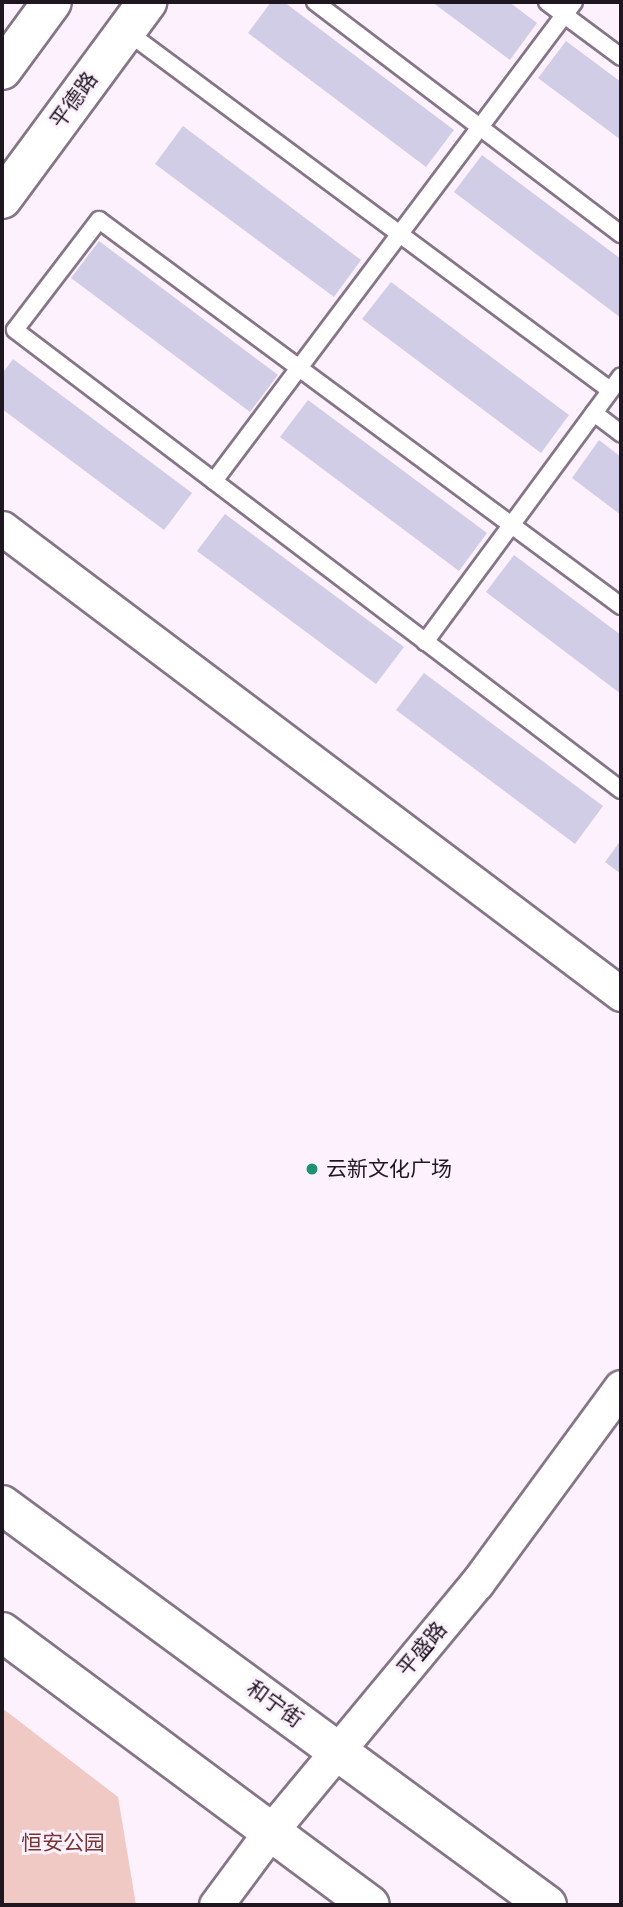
<!DOCTYPE html>
<meta charset="utf-8">
<style>
body{margin:0}
#map{position:relative;width:623px;height:1907px;overflow:hidden;background:#fdf1fe;font-family:"Work Sans","Noto Sans SC",sans-serif}
div>[style]{position:absolute}
[style*='--x']{left:calc(var(--x)*1px);top:calc(var(--y)*1px);width:calc(var(--w)*1px);rotate:calc(var(--a)*1deg)}
.green>*{inset:0;background:#f0c8c4}
.building>*{inset:0;background:#d1cde6}
.roads{filter:drop-shadow(2px 0 #857587) drop-shadow(-2px 0 #857587) drop-shadow(0 2px #857587) drop-shadow(0 -2px #857587)}
.service>*{height:16px;margin:-8px;padding:0 8px;transform-origin:8px;border-radius:8px;background:#fff}
.minor>*{height:33px;margin:-16.5px;padding:0 16.5px;transform-origin:16.5px;border-radius:16.5px;background:#fff}
.secondary>*{height:38px;margin:-19px;padding:0 19px;transform-origin:19px;border-radius:19px;background:#fff}
.dots>*{width:19px;height:19px;translate:-50% -50%;box-sizing:border-box;border:4px solid #fdf1fe;border-radius:50%}
span{translate:-50% -50%;white-space:nowrap;text-align:center;line-height:1.15;-webkit-text-stroke:6px #fdf1fe;paint-order:stroke}
.street-label{font-size:21px;color:#1e171f}
.poi-label{font-size:21px;color:#1e171f}
.left{translate:0 -50%;text-align:left}
.park-label{font-size:21px;color:#753633}
.frame{position:absolute;inset:0;border:4px solid #1e171f;pointer-events:none}
</style>
<div id="map">
<div class="green">
<div style="clip-path:polygon(2px 1708px,118px 1797px,136px 1905px,2px 1905px)"></div>
</div>
<div class="building">
<div style="clip-path:polygon(271px 2px,284px 2px,454px 130px,426px 167px,248px 33px)"></div>
<div style="clip-path:polygon(432px 2px,509px 2px,537px 23px,510px 60px)"></div>
<div style="clip-path:polygon(566px 41px,621px 82px,621px 140px,538px 78px)"></div>
<div style="clip-path:polygon(183px 126px,361px 260px,334px 297px,155px 164px)"></div>
<div style="clip-path:polygon(482px 155px,621px 259px,621px 318px,454px 192px)"></div>
<div style="clip-path:polygon(99px 241px,278px 375px,250px 412px,71px 278px)"></div>
<div style="clip-path:polygon(391px 282px,569px 415px,541px 453px,362px 319px)"></div>
<div style="clip-path:polygon(13px 359px,192px 493px,164px 530px,2px 409px,2px 374px)"></div>
<div style="clip-path:polygon(308px 400px,487px 533px,459px 571px,280px 437px)"></div>
<div style="clip-path:polygon(599px 440px,621px 457px,621px 515px,572px 478px)"></div>
<div style="clip-path:polygon(225px 514px,404px 647px,376px 684px,197px 551px)"></div>
<div style="clip-path:polygon(514px 555px,621px 635px,621px 694px,486px 592px)"></div>
<div style="clip-path:polygon(424px 673px,603px 806px,575px 844px,396px 710px)"></div>
<div style="clip-path:polygon(621px 840px,621px 874px,605px 862px)"></div>
</div>
<div class="roads">
<div class="service">
<div style="--x:315;--y:2;--w:384;--a:37.2"></div>
<div style="--x:547;--y:2;--w:92;--a:36.6"></div>
<div style="--x:126;--y:31;--w:603;--a:36.57"></div>
<div style="--x:594;--y:413;--w:34;--a:37"></div>
<div style="--x:214;--y:481;--w:599;--a:-53.07"></div>
<div style="--x:621;--y:606;--w:649;--a:-143.52"></div>
<div style="--x:99;--y:220;--w:138;--a:127.4"></div>
<div style="--x:15;--y:330;--w:761;--a:37.2"></div>
<div style="--x:425;--y:642;--w:330;--a:-53.6"></div>
</div>
<div class="minor">
<div style="--x:2;--y:528;--w:775;--a:36.97"></div>
<div style="--x:216;--y:1905;--w:91;--a:-53.5"></div>
<div style="--x:270;--y:1832;--w:324;--a:-50.3"></div>
<div style="--x:477;--y:1583;--w:243;--a:-53.7"></div>
</div>
<div class="secondary">
<div style="--x:2;--y:70;--w:84;--a:-53.7"></div>
<div style="--x:2;--y:199;--w:245;--a:-53.6"></div>
<div style="--x:2;--y:1505;--w:676;--a:36.28"></div>
<div style="--x:2;--y:1632;--w:458;--a:36.6"></div>
</div>
</div>
<div class="dots">
<div style="left:312px;top:1169px;background:#209274"></div>
</div>
<div class="street-label">
<span style="left:74px;top:100px;rotate:-54deg">平德路</span>
<span style="left:422px;top:1649px;rotate:-50deg">平盛路</span>
<span style="left:275px;top:1704px;rotate:36deg">和宁街</span>
</div>
<div class="poi-label">
<span class="left" style="left:326px;top:1169px">云新文化广场</span>
</div>
<div class="park-label">
<span style="left:63px;top:1843px">恒安公园</span>
</div>
<div class="frame"></div>
</div>
